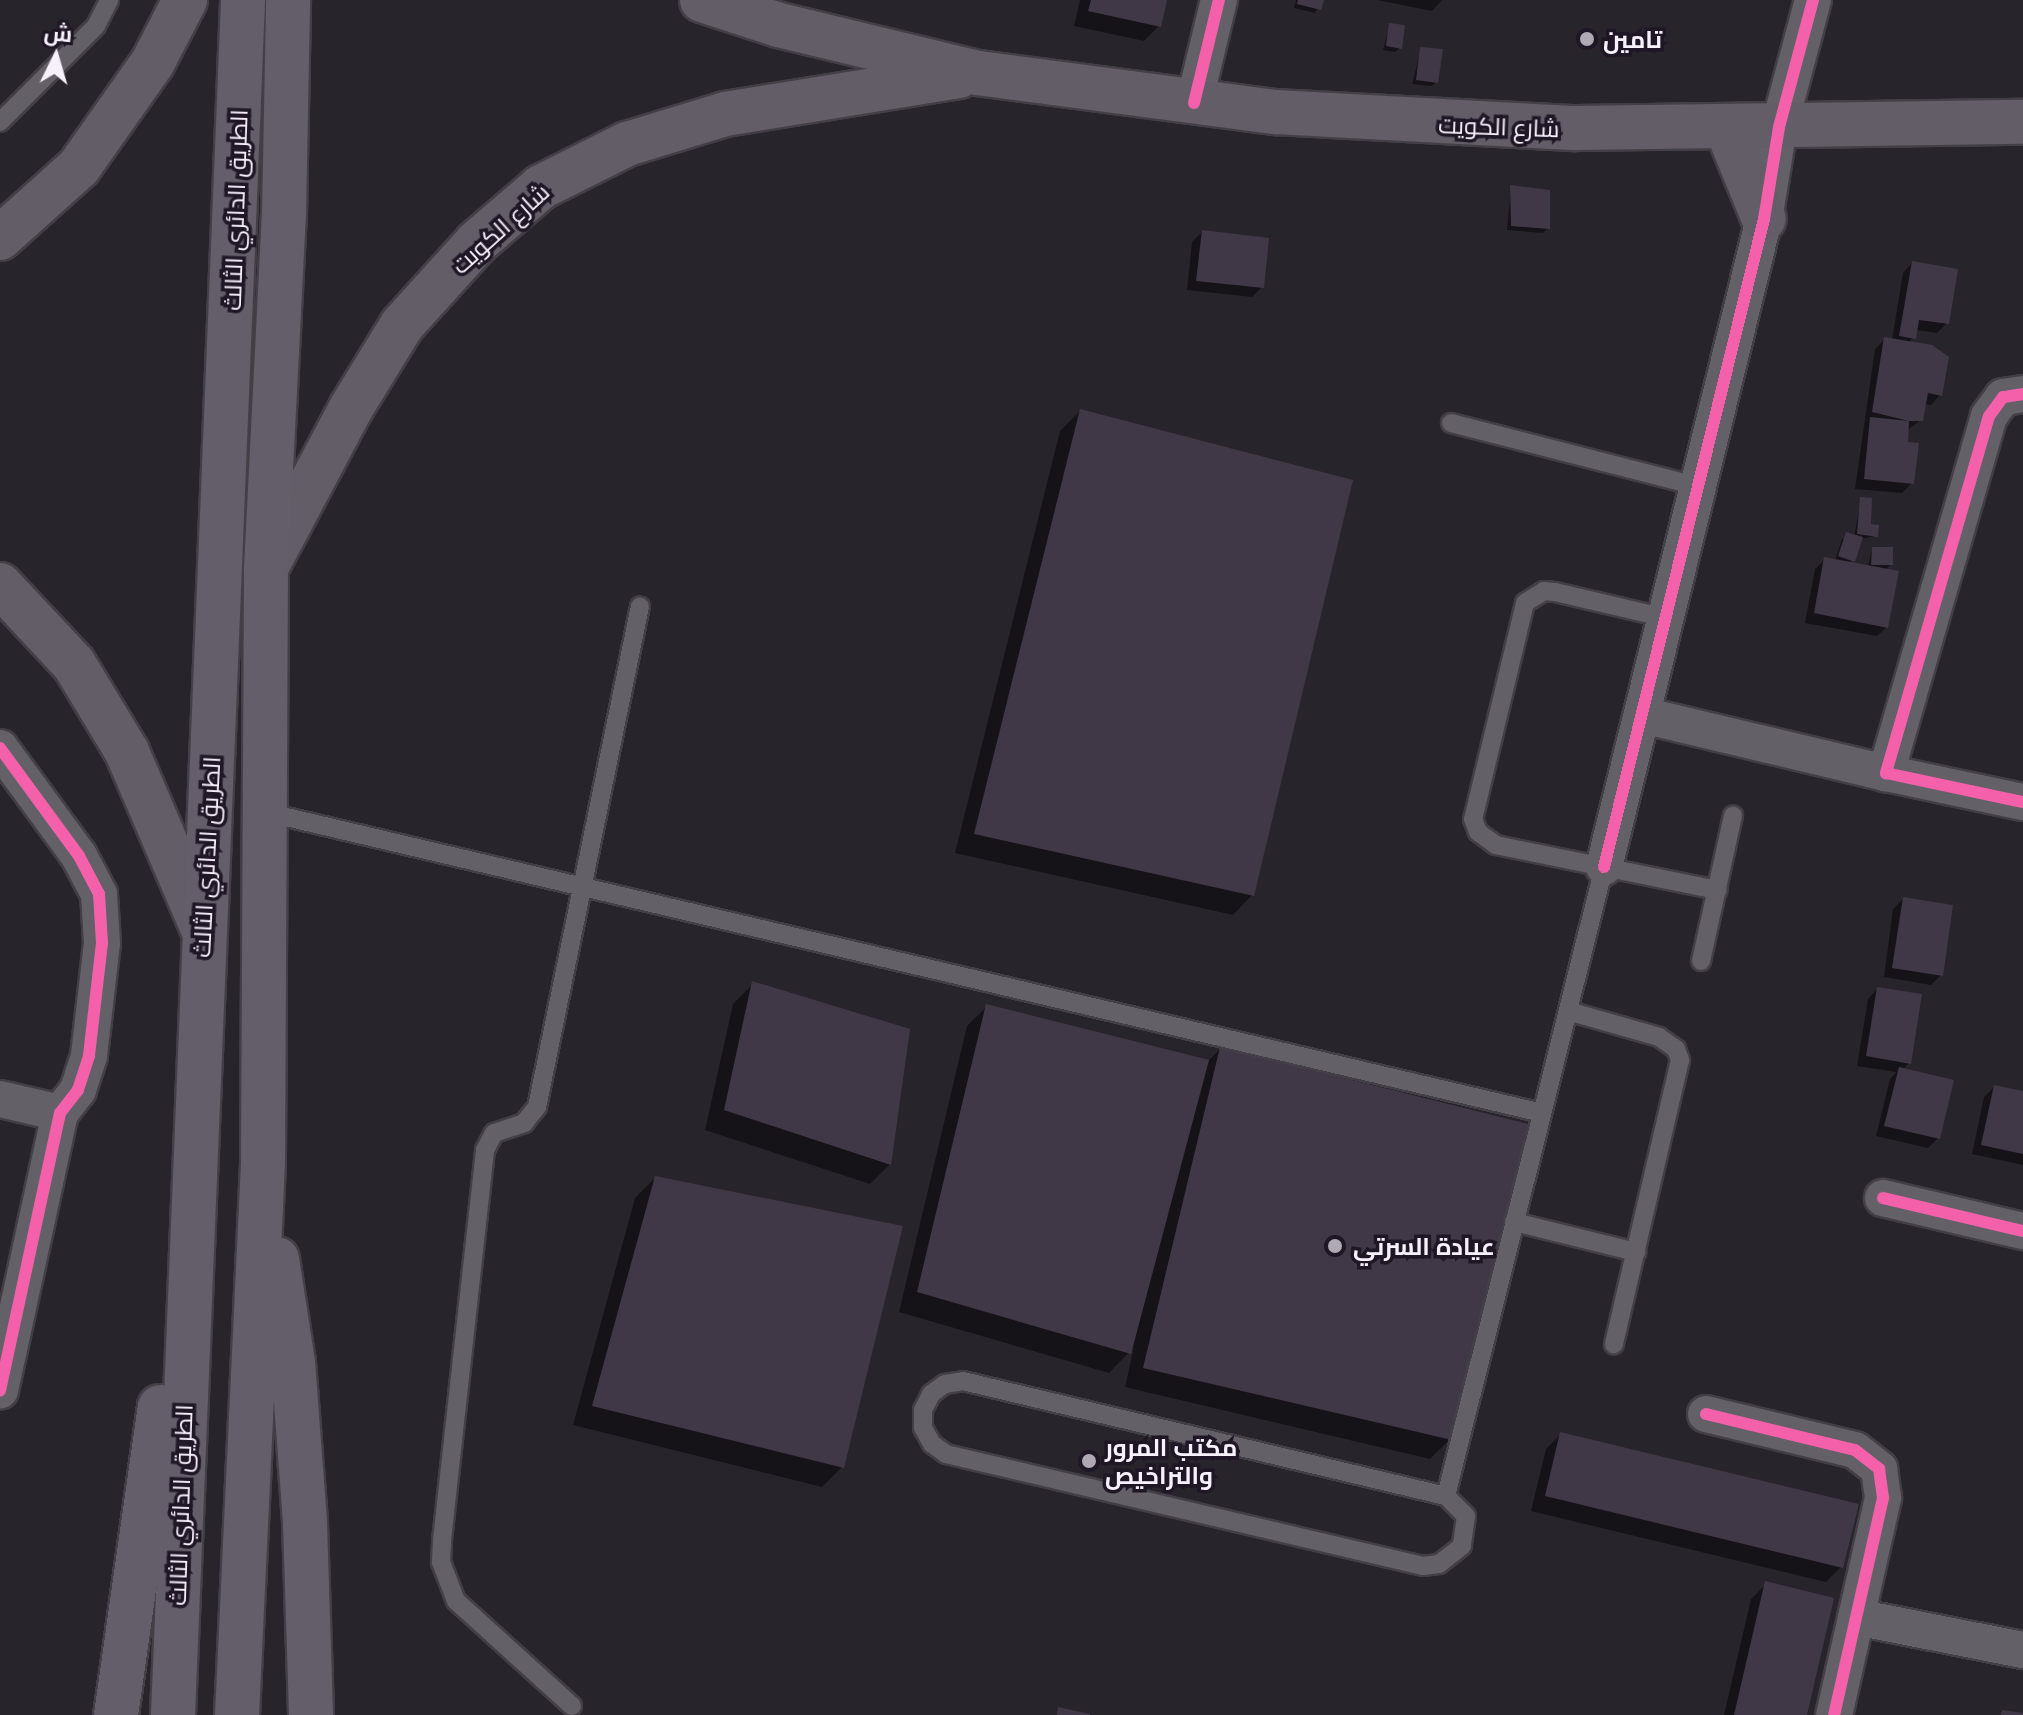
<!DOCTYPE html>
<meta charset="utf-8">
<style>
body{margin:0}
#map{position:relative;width:2023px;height:1715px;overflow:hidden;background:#28242c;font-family:"Open Sans",Cairo,sans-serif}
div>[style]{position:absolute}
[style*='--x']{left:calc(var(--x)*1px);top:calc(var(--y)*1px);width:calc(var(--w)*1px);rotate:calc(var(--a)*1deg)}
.shadow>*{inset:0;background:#0007}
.building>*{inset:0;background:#403847}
.roads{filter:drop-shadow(2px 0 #433f46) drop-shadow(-2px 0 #433f46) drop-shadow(0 2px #433f46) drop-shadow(0 -2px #433f46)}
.service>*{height:18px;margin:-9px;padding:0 9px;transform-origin:9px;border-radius:9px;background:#646068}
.minor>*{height:36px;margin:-18px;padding:0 18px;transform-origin:18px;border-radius:18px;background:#646068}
.secondary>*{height:44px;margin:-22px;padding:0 22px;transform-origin:22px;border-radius:22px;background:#625d67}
.trunk>*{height:44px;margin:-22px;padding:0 22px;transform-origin:22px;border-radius:22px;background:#645d6a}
.cycleway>*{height:12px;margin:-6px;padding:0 6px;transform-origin:6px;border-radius:6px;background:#f560ab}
.dots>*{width:22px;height:22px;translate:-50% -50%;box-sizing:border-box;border:4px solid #1f1626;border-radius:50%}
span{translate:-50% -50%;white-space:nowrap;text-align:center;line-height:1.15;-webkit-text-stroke:7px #1f1626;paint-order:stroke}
.poi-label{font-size:24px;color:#f7f1fc;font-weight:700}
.left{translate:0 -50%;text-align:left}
.street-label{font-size:24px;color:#f7f1fc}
.north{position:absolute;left:16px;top:16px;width:80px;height:80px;-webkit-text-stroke:6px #1f1626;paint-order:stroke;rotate:5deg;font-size:22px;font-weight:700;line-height:32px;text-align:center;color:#f7f1fc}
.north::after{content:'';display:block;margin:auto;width:28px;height:36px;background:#f7f1fc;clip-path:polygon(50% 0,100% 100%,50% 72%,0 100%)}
</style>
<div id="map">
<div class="shadow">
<div style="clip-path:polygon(1080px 0,1165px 0,1159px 26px,1144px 41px,1074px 26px)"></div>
<div style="clip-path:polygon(1296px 0,1322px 0,1315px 13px,1294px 8px)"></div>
<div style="clip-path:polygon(1377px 0,1442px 0,1432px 11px)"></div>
<div style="clip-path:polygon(1390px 25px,1400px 48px,1395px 52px,1383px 50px)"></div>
<div style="clip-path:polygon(1421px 49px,1436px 82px,1432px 86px,1412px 84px)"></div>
<div style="clip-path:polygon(1511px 187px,1548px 228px,1543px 233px,1507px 230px)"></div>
<div style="clip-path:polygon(1202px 232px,1262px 287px,1252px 297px,1187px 290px,1192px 242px)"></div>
<div style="clip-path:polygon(1912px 263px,1947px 323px,1937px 333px,1916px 330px,1909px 343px,1940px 395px,1931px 405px,1924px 404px,1921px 420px,1907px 430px,1912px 483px,1902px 493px,1855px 489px,1875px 349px,1885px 339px,1892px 340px,1903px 273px)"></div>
<div style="clip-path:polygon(1080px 411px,1252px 895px,1233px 915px,955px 853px,1060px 431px)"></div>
<div style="clip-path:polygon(1861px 499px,1876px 536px,1860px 539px,1850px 564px,1868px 567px,1872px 549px,1891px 564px,1885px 570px,1887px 627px,1877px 636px,1805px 623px,1815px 569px,1825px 559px,1835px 561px,1842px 539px,1854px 537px)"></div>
<div style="clip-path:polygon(1903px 899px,1941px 975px,1931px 985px,1884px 977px,1893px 909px)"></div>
<div style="clip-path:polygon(753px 984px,890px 1164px,870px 1184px,705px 1130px,733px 1004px)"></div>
<div style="clip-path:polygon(1877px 989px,1909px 1063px,1902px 1070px,1938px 1138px,1928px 1148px,1876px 1136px,1890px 1079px,1896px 1072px,1857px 1066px,1868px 999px)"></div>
<div style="clip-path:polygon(987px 1006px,1207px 1062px,1220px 1049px,1450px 1439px,1430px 1459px,1125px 1387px,1134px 1347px,1109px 1373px,899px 1312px,967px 1026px)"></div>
<div style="clip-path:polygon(1994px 1087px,2023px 1093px,2023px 1165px,1972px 1154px,1984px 1097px)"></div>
<div style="clip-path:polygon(655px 1178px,842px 1467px,822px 1487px,573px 1425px,635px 1198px)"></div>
<div style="clip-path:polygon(1561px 1434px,1841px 1567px,1826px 1582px,1531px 1511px,1546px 1449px)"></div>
<div style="clip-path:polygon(1766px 1584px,1805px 1715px,1724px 1715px,1751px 1599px)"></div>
</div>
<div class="building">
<div style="clip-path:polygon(1091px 0,1167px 0,1161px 27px,1088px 11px)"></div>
<div style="clip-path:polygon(1298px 0,1324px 0,1321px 10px,1297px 4px)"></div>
<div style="clip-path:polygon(1389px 23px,1405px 25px,1402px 49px,1386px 46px)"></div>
<div style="clip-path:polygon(1420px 47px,1443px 49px,1438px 83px,1416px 80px)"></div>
<div style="clip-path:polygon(1510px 185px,1550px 190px,1550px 229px,1511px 226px)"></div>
<div style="clip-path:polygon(1202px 230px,1269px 238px,1264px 288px,1196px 281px)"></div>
<div style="clip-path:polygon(1912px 261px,1958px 269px,1949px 324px,1919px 320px,1916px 339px,1899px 336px)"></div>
<div style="clip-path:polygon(1884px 337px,1932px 345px,1949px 357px,1942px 396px,1928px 393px,1923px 421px,1909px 421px,1908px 442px,1919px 443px,1914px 484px,1864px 479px,1870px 417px,1909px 421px,1872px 412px)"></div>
<div style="clip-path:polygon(1080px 409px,1353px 480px,1254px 896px,974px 834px)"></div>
<div style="clip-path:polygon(1860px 497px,1872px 498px,1871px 524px,1879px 525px,1878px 537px,1857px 534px)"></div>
<div style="clip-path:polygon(1846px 532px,1863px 537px,1855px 562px,1838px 556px)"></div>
<div style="clip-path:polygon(1872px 547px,1893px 547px,1893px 565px,1871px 565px)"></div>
<div style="clip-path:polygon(1824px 557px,1899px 571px,1888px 628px,1814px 613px)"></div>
<div style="clip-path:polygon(1903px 897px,1953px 905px,1943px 976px,1892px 968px)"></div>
<div style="clip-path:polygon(752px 981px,910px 1029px,891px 1165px,724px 1110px)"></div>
<div style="clip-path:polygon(1877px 987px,1922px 994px,1911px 1064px,1866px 1056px)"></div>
<div style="clip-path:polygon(986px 1004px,1209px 1060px,1131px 1354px,917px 1292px)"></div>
<div style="clip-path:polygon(1220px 1047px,1528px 1124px,1452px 1440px,1143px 1368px)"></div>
<div style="clip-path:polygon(1899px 1067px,1954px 1080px,1940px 1139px,1884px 1126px)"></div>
<div style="clip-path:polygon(1994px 1085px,2023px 1091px,2023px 1154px,1981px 1145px)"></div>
<div style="clip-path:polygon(655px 1176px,903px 1226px,844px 1468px,592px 1406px)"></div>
<div style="clip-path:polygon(1560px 1432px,1859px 1504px,1843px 1568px,1545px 1496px)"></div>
<div style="clip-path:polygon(1765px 1581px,1834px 1598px,1807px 1715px,1734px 1715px)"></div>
<div style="clip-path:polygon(1058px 1707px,1090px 1714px,1090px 1715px,1057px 1715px)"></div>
<div style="clip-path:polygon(2002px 1710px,2023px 1713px,2023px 1715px,2001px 1715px)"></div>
</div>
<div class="roads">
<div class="service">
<div style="--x:0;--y:122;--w:136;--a:-45"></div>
<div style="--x:96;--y:26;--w:29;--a:-63"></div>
<div style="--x:1451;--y:423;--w:253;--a:14.4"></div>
<div style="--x:1666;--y:618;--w:114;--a:-166.8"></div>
<div style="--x:1555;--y:592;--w:11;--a:-175"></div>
<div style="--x:1544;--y:591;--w:22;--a:148"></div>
<div style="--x:1525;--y:603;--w:222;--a:103.5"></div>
<div style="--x:1473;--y:819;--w:14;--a:69"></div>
<div style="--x:1478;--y:832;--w:22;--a:36"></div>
<div style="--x:1496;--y:845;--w:226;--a:11.5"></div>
<div style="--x:265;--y:812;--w:1312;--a:13.26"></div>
<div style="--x:1701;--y:961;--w:149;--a:-77.6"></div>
<div style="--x:1568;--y:1011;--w:95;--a:15.9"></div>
<div style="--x:1659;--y:1037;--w:21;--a:35"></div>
<div style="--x:1676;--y:1049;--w:12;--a:70"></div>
<div style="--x:1680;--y:1060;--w:292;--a:103.1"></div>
<div style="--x:1514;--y:1222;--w:126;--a:13.8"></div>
<div style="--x:963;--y:1381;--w:497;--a:13.4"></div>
<div style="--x:1446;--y:1496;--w:28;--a:45"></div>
<div style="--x:1466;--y:1516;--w:30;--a:98"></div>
<div style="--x:1462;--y:1546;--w:29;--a:142"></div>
<div style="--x:1439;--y:1564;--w:16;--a:173"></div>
<div style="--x:1423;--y:1566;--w:490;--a:-166.8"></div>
<div style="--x:946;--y:1454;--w:17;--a:-144"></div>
<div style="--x:932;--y:1444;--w:18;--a:-119"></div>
<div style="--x:923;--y:1428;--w:18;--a:-90"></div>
<div style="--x:923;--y:1410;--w:18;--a:-63"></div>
<div style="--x:931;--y:1394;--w:17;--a:-36"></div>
<div style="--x:945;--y:1384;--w:18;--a:-9"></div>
<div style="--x:1446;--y:1496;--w:649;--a:-75.9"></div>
<div style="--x:572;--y:1706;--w:156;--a:-137.8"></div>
<div style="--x:456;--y:1601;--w:42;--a:-111"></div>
<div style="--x:441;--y:1562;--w:22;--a:-87"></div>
<div style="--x:442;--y:1540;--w:392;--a:-83.7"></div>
<div style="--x:485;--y:1150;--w:19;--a:-62"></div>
<div style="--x:494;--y:1133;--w:32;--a:-18"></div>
<div style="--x:524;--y:1123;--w:21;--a:-51"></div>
<div style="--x:537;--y:1107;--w:511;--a:-78.38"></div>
</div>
<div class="minor">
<div style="--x:1194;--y:103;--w:106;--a:-76.4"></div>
<div style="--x:2023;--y:394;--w:20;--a:171"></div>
<div style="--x:2003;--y:397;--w:24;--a:126"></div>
<div style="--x:1989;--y:416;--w:372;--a:106.1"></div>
<div style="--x:1886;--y:773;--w:140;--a:12"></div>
<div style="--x:1642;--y:715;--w:251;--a:13.4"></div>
<div style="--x:0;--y:748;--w:134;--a:53.8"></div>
<div style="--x:79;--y:856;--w:43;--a:62.2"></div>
<div style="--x:99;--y:894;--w:49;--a:86.5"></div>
<div style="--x:102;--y:943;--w:114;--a:96.6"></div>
<div style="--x:89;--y:1056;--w:36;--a:108"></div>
<div style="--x:78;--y:1090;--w:29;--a:128"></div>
<div style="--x:60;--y:1113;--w:284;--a:102.2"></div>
<div style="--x:1604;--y:867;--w:667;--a:-76.13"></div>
<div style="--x:1764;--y:219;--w:93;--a:-80.7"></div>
<div style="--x:1779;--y:127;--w:131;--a:-75"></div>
<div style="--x:0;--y:1099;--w:62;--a:13.1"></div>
<div style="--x:1883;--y:1198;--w:144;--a:13.3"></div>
<div style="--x:1706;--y:1414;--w:153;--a:13.6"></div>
<div style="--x:1855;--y:1450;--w:31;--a:38"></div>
<div style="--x:1879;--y:1469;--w:29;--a:82"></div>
<div style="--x:1883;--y:1498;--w:222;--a:102.7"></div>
<div style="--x:1856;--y:1617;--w:170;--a:11.2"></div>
</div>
<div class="secondary">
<div style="--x:702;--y:0;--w:81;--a:18"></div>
<div style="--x:779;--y:25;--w:205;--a:13.6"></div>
<div style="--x:978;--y:73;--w:301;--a:7.5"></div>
<div style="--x:1276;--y:112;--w:300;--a:3.1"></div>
<div style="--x:1576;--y:128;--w:447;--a:-0.8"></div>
<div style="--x:1727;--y:129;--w:97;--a:67.7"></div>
<div style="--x:0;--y:238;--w:106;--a:-41.9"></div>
<div style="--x:79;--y:167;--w:128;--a:-54.8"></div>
<div style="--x:153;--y:62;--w:70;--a:-62.7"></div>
<div style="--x:266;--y:568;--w:181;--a:-62"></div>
<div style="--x:351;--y:408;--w:97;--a:-58.4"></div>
<div style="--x:402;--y:325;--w:110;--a:-47.9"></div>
<div style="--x:476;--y:243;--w:86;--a:-40.7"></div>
<div style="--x:541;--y:187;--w:96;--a:-26.6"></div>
<div style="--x:627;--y:144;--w:102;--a:-17"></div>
<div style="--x:725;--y:114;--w:237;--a:-9.2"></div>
<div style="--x:0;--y:585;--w:108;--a:46.9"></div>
<div style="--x:74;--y:664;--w:103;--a:58.9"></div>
<div style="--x:127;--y:752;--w:193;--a:66.8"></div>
</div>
<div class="trunk">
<div style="--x:277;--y:1259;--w:104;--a:81.2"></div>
<div style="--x:293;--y:1362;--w:161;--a:85.7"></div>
<div style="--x:305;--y:1523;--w:192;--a:88.2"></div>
<div style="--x:116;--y:1715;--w:311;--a:-81.9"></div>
<div style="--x:173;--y:1715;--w:1716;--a:-87.66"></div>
<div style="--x:237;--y:1715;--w:553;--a:-87.3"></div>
<div style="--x:263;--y:1163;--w:595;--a:-89.71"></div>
<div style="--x:266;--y:568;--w:353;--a:-87.1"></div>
<div style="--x:284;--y:215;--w:215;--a:-88.9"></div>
</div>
</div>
<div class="cycleway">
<div style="--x:1194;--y:103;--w:106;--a:-76.4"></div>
<div style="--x:2023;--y:394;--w:20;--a:171"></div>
<div style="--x:2003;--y:397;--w:24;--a:126"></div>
<div style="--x:1989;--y:416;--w:372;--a:106.1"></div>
<div style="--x:1886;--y:773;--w:140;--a:12"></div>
<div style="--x:0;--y:748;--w:134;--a:53.8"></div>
<div style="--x:79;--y:856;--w:43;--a:62.2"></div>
<div style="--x:99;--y:894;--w:49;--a:86.5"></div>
<div style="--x:102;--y:943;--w:114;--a:96.6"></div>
<div style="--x:89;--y:1056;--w:36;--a:108"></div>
<div style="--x:78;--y:1090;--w:29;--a:128"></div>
<div style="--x:60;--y:1113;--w:284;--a:102.2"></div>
<div style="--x:1604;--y:867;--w:667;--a:-76.13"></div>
<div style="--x:1764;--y:219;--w:93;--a:-80.7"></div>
<div style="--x:1779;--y:127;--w:131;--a:-75"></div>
<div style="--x:1883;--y:1198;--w:144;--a:13.3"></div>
<div style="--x:1706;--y:1414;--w:153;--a:13.6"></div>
<div style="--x:1855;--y:1450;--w:31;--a:38"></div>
<div style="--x:1879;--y:1469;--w:29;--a:82"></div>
<div style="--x:1883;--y:1498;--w:222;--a:102.7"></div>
</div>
<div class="dots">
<div style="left:1587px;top:39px;background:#afa9b3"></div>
<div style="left:1335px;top:1246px;background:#afa9b3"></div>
<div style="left:1089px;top:1461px;background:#afa9b3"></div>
</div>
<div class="poi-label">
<span class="left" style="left:1603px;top:39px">تامين</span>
<span class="left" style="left:1353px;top:1246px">عيادة السرتي</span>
<span class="left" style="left:1105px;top:1461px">مكتب المرور<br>والتراخيص</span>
</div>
<div class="street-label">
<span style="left:1499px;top:126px;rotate:2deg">شارع الكويت</span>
<span style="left:235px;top:210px;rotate:-88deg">الطريق الدائري الثالث</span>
<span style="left:500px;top:228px;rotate:-42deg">شارع الكويت</span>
<span style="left:206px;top:857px;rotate:-87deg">الطريق الدائري الثالث</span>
<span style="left:180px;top:1505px;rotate:-88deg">الطريق الدائري الثالث</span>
</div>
<div class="north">ش</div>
</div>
